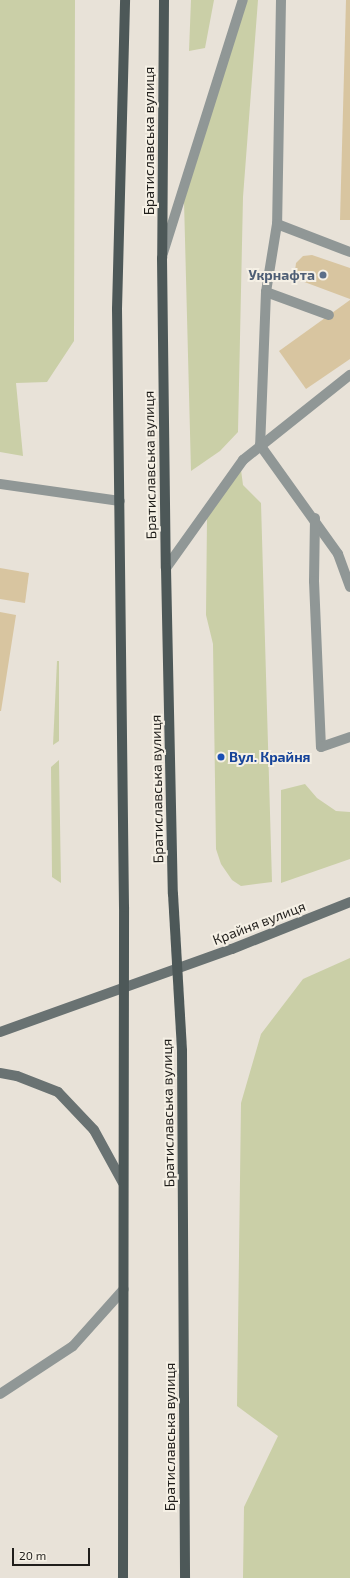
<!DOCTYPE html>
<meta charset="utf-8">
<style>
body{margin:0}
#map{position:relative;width:350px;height:1578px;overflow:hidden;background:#e8e2d8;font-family:"Exo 2",sans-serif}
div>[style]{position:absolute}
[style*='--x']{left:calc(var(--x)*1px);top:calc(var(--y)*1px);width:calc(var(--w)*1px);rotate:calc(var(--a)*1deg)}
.green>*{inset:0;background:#cacfa7}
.building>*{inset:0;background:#d8c5a0}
.lane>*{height:10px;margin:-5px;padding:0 5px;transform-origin:5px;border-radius:5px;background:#909796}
.street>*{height:10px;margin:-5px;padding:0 5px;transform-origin:5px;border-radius:5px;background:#909796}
.secondary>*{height:10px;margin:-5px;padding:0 5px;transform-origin:5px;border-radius:5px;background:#697272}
.primary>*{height:10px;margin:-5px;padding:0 5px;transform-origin:5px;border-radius:5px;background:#4d5858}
.dots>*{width:11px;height:11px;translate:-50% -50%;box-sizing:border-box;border:2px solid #f5f0e5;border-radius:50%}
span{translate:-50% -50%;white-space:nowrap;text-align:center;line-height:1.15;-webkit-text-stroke:4px #f5f0e5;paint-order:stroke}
.street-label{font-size:14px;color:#201e1b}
.service-label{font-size:14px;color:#4e5e75;font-weight:700}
.right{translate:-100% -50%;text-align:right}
.transit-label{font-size:14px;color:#164399;font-weight:700}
.left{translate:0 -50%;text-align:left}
.scale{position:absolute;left:12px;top:1548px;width:78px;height:18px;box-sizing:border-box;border:2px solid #201e1b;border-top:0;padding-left:5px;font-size:12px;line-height:14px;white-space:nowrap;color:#201e1b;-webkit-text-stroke:3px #f5f0e5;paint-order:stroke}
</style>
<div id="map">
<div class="green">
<div style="clip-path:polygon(0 0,75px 0,74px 341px,47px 382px,16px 383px,23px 456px,0 452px)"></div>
<div style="clip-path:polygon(191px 0,214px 0,205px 48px,189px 51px)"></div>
<div style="clip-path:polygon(247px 0,258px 0,243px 197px,238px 432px,220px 451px,191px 471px,184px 201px)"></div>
<div style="clip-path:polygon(241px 470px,243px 485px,261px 503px,272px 882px,241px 886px,232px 880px,221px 864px,216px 849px,213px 644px,206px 615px,207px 518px)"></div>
<div style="clip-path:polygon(57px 661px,59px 661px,59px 741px,53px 745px)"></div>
<div style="clip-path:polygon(59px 760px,59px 761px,61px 883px,52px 877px,51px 767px)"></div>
<div style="clip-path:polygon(305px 784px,317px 798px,336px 811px,350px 812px,350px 859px,281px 883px,281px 790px)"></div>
<div style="clip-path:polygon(350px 958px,350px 1578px,243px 1578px,244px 1507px,278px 1436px,237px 1406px,241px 1103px,261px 1034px,303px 979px)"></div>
</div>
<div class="building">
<div style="clip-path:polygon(346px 0,350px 0,350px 220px,340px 220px)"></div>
<div style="clip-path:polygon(312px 255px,350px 268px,350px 299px,299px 280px,295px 271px,296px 263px,303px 256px)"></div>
<div style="clip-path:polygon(350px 300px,350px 359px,306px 389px,279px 351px)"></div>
<div style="clip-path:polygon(0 568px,29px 573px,25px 603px,0 599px)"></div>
<div style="clip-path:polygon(0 612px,16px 615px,1px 711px,0 711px)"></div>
</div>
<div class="lane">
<div style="--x:281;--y:0;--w:224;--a:91"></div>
<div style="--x:277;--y:224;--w:69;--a:99.2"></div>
<div style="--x:266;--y:292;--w:67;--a:20.1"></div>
<div style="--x:277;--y:224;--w:78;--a:21"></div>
<div style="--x:163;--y:253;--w:265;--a:-72.5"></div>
<div style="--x:266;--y:292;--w:153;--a:92.2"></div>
<div style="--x:260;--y:445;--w:134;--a:54.4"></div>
<div style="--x:338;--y:554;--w:35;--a:70"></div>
<div style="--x:315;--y:518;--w:63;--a:90.9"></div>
<div style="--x:314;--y:581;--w:166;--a:87.6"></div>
<div style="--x:321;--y:747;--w:31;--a:-19"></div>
<div style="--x:166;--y:568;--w:133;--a:-54.5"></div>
<div style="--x:243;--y:460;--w:137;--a:-38.5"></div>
<div style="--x:0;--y:1394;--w:87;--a:-33.3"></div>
<div style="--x:73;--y:1346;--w:76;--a:-48.2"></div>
</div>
<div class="street">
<div style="--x:0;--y:484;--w:121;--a:8.1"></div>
</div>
<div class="secondary">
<div style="--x:0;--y:1032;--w:246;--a:-19.7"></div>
<div style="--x:232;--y:949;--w:127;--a:-21.7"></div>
<div style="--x:0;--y:1073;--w:17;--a:10"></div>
<div style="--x:17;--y:1076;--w:44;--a:21.3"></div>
<div style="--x:58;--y:1092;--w:52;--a:46.5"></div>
<div style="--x:94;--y:1130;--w:60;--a:61.3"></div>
</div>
<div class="primary">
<div style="--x:164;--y:0;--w:258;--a:90.4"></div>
<div style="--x:162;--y:258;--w:310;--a:89.3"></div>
<div style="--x:166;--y:568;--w:326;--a:88.8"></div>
<div style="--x:173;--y:894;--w:157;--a:86.7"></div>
<div style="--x:182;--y:1051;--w:527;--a:89.67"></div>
<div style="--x:123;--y:1578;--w:671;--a:-89.91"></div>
<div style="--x:124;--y:907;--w:598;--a:-90.67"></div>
<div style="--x:117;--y:309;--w:309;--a:-88.5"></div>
</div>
<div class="dots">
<div style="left:323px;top:275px;background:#5c6f8a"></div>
<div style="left:221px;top:757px;background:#1a4fb4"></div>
</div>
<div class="street-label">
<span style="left:149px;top:141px;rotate:-90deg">Братиславська вулиця</span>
<span style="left:150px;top:465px;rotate:-91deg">Братиславська вулиця</span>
<span style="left:157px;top:789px;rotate:-91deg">Братиславська вулиця</span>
<span style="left:259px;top:923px;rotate:-21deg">Крайня вулиця</span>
<span style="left:168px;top:1113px;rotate:-91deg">Братиславська вулиця</span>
<span style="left:170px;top:1437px;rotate:-90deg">Братиславська вулиця</span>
</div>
<div class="service-label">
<span class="right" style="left:315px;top:275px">Укрнафта</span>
</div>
<div class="transit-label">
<span class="left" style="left:229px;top:757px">Вул. Крайня</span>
</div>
<div class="scale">20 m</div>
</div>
